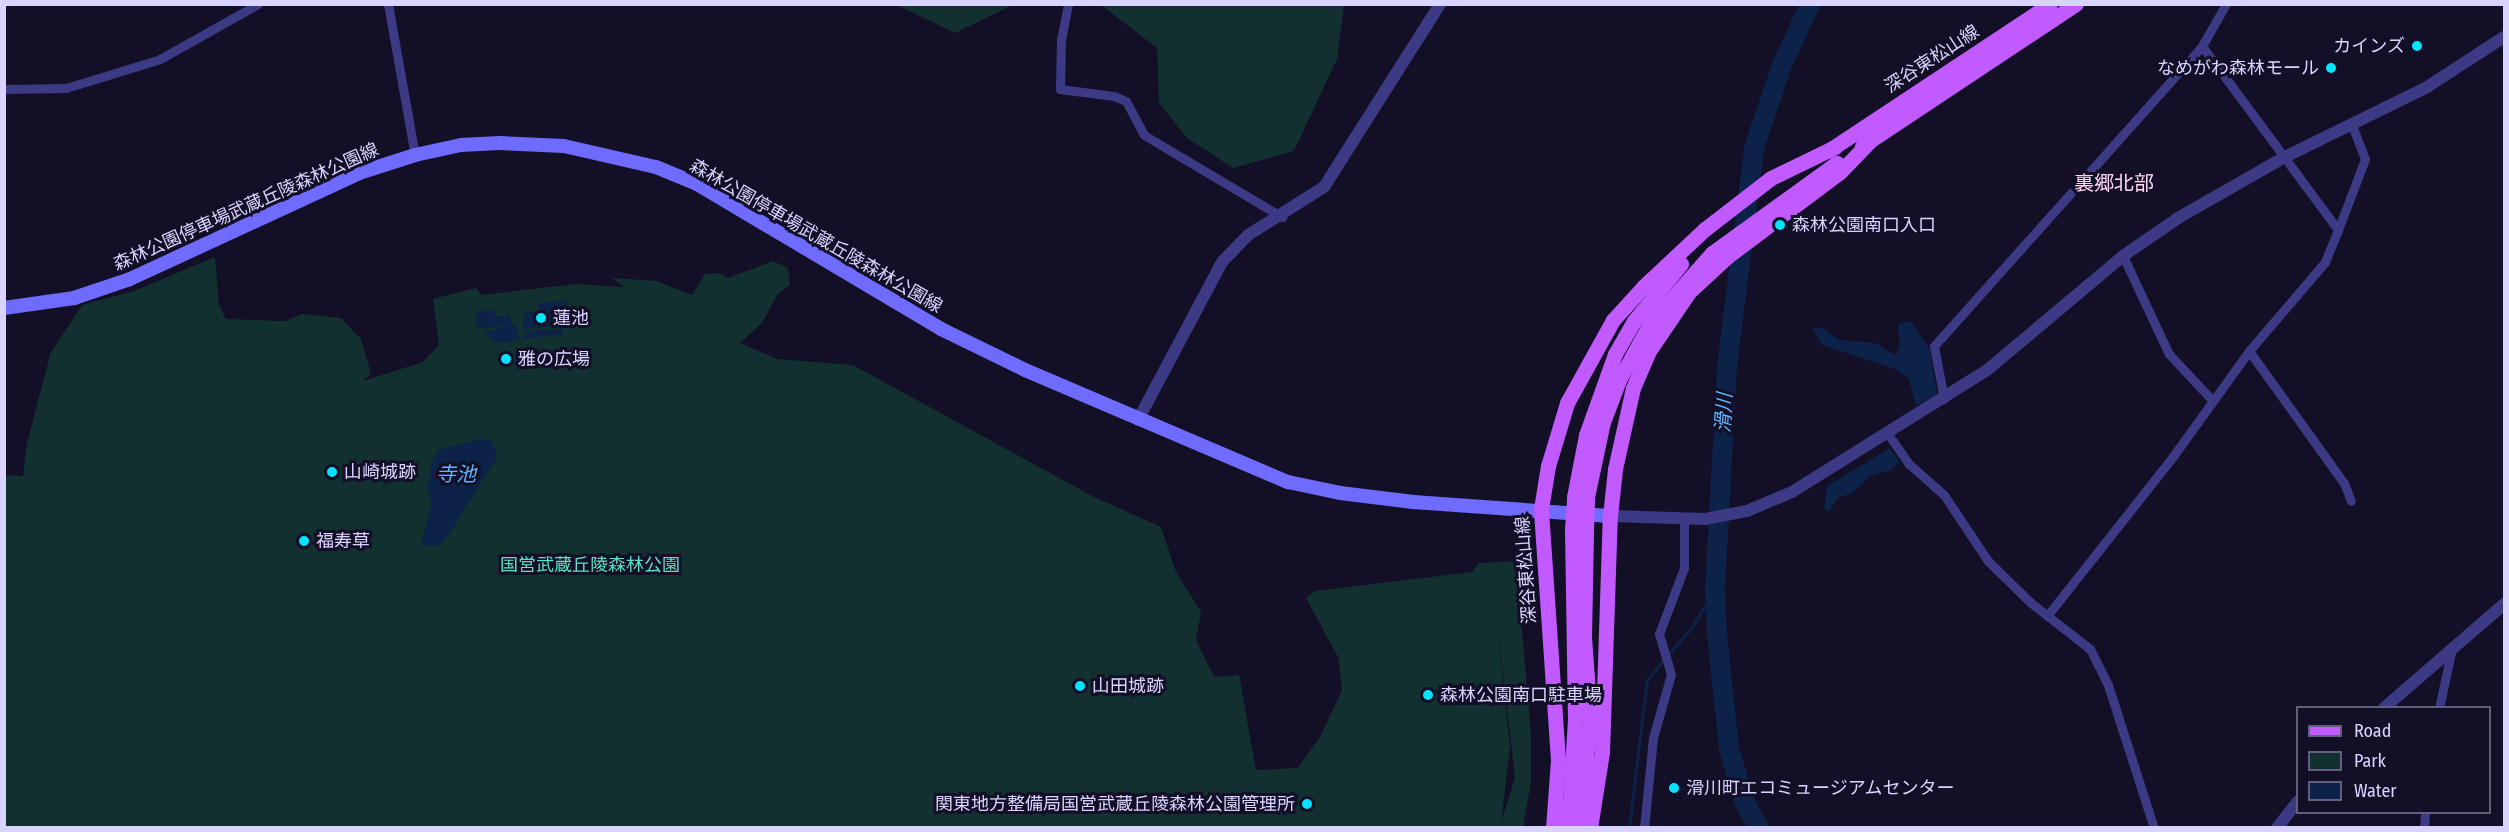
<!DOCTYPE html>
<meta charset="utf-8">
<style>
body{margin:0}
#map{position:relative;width:2509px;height:832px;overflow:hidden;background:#130f26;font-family:"Fira Sans Condensed","Noto Sans JP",sans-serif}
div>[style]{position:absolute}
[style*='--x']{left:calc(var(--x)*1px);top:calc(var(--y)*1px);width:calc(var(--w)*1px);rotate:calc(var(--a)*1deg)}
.green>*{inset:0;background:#12302f}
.water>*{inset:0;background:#0c2248}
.stream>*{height:3px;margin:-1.5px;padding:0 1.5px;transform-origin:1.5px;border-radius:1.5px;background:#0c2248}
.river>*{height:20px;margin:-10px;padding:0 10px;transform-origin:10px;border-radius:10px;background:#0c2248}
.minor>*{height:9px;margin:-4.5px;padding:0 4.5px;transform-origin:4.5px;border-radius:4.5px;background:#3d3a85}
.tertiary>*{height:12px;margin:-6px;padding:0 6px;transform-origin:6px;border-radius:6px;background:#3d3a85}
.secondary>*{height:14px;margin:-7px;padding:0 7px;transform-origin:7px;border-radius:7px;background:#6f6bff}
.primary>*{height:15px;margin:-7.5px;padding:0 7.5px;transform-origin:7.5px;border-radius:7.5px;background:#c25bff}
.primary-bridge>*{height:15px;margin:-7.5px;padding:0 7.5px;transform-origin:7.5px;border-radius:7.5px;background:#c25bff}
.dots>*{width:16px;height:16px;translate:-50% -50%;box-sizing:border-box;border:3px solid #130f26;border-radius:50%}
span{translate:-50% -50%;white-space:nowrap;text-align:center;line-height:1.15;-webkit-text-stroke:6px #130f26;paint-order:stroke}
.poi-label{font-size:18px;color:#d9d4ff}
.right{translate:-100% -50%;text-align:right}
.left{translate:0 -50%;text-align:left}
.street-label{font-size:18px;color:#d9d4ff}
.park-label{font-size:18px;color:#5fe0c0}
.neighbourhood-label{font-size:20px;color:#ffd6f0}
.water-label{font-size:20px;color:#62b6ff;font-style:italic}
.frame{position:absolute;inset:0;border:6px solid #d9d4ff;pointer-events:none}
.legend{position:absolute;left:2296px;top:706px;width:195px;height:108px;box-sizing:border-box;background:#130f26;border:2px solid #625e7d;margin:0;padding:8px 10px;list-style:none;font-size:18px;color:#d9d4ff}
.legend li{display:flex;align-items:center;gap:12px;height:30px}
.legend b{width:30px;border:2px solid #625e7d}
</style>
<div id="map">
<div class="green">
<div style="clip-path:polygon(897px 5px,1013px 5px,955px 33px)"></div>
<div style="clip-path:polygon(1101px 5px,1344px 5px,1337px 59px,1294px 151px,1233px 168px,1187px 138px,1159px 103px,1157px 48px)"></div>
<div style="clip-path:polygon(evenodd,215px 257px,219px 305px,226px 319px,285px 321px,302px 314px,341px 318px,361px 339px,371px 374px,363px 381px,423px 362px,439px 345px,433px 299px,476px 288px,481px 295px,576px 284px,624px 287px,612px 278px,657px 281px,692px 295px,705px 274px,720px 273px,728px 278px,773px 261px,788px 268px,790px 285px,778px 294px,762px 323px,740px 343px,777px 359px,853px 365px,1092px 496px,1161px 527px,1176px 572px,1201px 612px,1196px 640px,1214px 677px,1239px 675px,1256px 770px,1298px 768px,1321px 735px,1342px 690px,1338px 657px,1306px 598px,1315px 591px,1472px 572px,1479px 563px,1516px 561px,1531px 734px,1531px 782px,1523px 827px,5px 827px,4px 475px,23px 476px,27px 443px,51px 352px,82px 305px,134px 291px,215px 257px,1495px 604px,1515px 778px,1501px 822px,1510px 747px,1495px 604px)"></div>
</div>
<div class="water">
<div style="clip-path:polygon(566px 300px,567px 306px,554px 308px,554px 327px,522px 329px,525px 313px,539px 311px,538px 304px)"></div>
<div style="clip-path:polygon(494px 310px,495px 317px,510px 315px,511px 324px,517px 326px,477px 328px,475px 312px)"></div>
<div style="clip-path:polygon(1910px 321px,1930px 349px,1937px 394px,1916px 406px,1909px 379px,1895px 369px,1822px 345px,1813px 329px,1821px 327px,1840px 340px,1875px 343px,1896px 355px,1900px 347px,1898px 324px)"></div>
<div style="clip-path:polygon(565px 324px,561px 334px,523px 339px,527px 331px,559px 330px,559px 325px)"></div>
<div style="clip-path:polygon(512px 326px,517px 328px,519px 340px,496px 343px,483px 332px)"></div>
<div style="clip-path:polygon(480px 439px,492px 441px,497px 457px,447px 537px,438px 546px,421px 545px,432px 504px,428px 489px,431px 465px,439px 450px)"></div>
<div style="clip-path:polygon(1890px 448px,1899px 461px,1893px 469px,1869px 477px,1852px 493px,1838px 498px,1829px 512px,1824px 508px,1827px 486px)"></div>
</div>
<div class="stream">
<div style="--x:1668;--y:654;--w:36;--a:-48"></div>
<div style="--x:1692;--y:627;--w:44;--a:-58.8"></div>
<div style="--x:1629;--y:828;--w:149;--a:-83.1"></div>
<div style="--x:1647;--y:680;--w:27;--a:-51"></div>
</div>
<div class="river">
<div style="--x:1759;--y:828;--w:29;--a:-119"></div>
<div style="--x:1745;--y:803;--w:56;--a:-106.5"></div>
<div style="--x:1729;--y:749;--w:118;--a:-95.9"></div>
<div style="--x:1717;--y:632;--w:43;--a:-92.7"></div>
<div style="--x:1715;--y:589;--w:223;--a:-86.9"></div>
<div style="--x:1727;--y:366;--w:220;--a:-82.9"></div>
<div style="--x:1754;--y:148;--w:88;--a:-71.4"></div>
<div style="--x:1782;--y:65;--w:67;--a:-65.3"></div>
</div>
<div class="minor">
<div style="--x:388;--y:4;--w:153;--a:79.9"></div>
<div style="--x:1068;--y:4;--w:37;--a:101"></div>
<div style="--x:1061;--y:40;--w:49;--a:91.2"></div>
<div style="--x:1060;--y:89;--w:54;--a:7.4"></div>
<div style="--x:1114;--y:96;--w:13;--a:23"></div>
<div style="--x:1126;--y:101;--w:38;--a:62"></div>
<div style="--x:1144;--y:135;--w:161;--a:30.7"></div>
<div style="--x:2202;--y:46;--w:229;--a:53.5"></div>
<div style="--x:2338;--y:230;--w:76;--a:-69.2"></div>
<div style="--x:2365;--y:159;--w:39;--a:-111"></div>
<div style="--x:4;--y:89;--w:62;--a:-0.9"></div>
<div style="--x:66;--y:88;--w:98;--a:-17.1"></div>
<div style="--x:160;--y:59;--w:112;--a:-29.3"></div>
<div style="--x:2123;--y:256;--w:108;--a:64.9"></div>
<div style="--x:2169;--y:354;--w:64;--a:46.9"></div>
<div style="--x:2249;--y:351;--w:163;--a:54.3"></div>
<div style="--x:2344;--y:483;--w:19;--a:69"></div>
<div style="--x:1944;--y:399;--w:54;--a:-100.7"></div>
<div style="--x:1934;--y:346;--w:402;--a:-48.2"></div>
<div style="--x:2202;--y:46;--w:48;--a:-60.3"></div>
<div style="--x:1888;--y:434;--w:37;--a:55"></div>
<div style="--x:1909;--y:464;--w:47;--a:41.5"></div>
<div style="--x:1944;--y:495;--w:79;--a:56.3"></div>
<div style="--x:1988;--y:561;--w:59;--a:44.3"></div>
<div style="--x:2030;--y:602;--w:76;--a:38.1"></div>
<div style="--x:2090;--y:649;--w:40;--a:63.4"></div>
<div style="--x:2108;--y:685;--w:150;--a:72.2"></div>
<div style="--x:2047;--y:616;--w:205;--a:-51.7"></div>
<div style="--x:2174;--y:455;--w:128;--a:-54.2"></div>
<div style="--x:2249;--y:351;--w:117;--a:-49.5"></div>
<div style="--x:2325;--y:262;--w:35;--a:-68"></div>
<div style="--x:2439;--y:708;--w:61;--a:-77.8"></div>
<div style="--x:1644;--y:828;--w:90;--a:-84.3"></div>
<div style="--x:1653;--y:738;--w:66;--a:-74.3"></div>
<div style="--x:1671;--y:674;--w:42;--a:-106.7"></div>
<div style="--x:1659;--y:634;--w:71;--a:-69.3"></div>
<div style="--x:1684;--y:568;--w:48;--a:-90"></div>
<div style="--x:2424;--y:828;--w:16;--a:-86"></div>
</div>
<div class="tertiary">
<div style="--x:1138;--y:420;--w:179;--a:-62"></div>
<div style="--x:1222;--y:262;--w:37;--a:-46"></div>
<div style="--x:1248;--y:235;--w:90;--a:-32.3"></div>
<div style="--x:1324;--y:187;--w:217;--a:-57.6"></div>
<div style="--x:1610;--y:516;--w:95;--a:1.8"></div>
<div style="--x:1705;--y:519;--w:43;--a:-10.8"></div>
<div style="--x:1747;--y:511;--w:49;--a:-22.9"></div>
<div style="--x:1792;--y:492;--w:229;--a:-32"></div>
<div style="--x:1986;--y:371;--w:179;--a:-40"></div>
<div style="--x:2123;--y:256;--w:67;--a:-34.6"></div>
<div style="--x:2178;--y:218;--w:121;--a:-29.7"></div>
<div style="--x:2283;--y:158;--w:161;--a:-26.2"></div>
<div style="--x:2427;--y:87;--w:92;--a:-33"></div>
<div style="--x:2384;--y:708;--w:159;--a:-40.9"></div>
<div style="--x:2277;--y:828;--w:34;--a:-52"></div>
</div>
<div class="secondary">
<div style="--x:4;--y:308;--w:71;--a:-8.1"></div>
<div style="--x:74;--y:298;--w:59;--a:-18.7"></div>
<div style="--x:130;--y:279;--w:252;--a:-24.8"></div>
<div style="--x:359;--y:173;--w:59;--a:-17.8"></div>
<div style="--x:415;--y:155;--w:47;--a:-12.3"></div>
<div style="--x:461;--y:145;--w:38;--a:-3"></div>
<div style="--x:499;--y:143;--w:65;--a:2.6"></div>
<div style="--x:564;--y:146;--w:94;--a:12.9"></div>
<div style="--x:656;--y:167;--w:44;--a:22.5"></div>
<div style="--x:697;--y:184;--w:284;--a:30.7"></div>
<div style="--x:941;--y:329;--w:93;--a:26"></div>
<div style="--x:1025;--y:370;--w:286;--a:23.1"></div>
<div style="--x:1288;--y:482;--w:53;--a:11.9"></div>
<div style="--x:1340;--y:493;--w:74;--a:7"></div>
<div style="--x:1413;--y:502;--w:197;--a:4.1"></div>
</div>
<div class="primary">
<div style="--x:1862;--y:146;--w:257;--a:-33.6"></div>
<div style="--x:1828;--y:151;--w:266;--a:-33.5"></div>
<div style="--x:1574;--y:497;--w:63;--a:-79"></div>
<div style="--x:1586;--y:435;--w:86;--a:-70.3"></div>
<div style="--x:1615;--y:354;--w:38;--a:-60"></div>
<div style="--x:1634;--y:321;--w:74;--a:-50.5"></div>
<div style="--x:1587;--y:497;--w:77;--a:-78"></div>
<div style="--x:1603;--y:422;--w:45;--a:-69.1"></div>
<div style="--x:1619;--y:380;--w:66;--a:-61.1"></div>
<div style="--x:1651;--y:322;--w:92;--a:-48.5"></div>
<div style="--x:1712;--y:253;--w:154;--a:-35.8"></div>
<div style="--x:1553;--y:828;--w:68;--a:-85.8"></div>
<div style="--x:1558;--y:760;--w:252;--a:-93.9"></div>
<div style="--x:1541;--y:509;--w:44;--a:-80.8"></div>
<div style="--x:1548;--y:466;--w:66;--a:-73.2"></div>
<div style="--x:1567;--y:403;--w:95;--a:-61"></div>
<div style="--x:1613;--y:320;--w:46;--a:-47.6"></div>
<div style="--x:1644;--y:286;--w:83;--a:-43.1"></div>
<div style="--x:1705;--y:229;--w:83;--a:-37.7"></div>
<div style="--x:1771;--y:178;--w:71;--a:-25.8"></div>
<div style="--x:1565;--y:828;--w:27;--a:-80"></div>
<div style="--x:1570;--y:801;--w:81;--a:-86.5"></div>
<div style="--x:1575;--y:720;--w:191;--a:-90.9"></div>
<div style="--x:1579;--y:828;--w:110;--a:-84.2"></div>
<div style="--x:1590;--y:719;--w:82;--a:-94.2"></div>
<div style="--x:1584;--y:637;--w:107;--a:-88.9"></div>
<div style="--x:1590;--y:828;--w:77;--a:-81"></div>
<div style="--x:1602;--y:752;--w:236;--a:-88.1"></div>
<div style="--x:1610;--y:516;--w:47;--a:-83.9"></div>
<div style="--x:1615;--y:469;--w:83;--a:-77.5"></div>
<div style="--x:1633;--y:388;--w:40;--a:-66.6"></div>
<div style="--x:1649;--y:351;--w:71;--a:-55.9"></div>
<div style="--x:1689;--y:292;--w:53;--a:-42.7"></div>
<div style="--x:1728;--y:256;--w:140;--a:-36.9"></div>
<div style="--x:1840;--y:172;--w:43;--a:-45.9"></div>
</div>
<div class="primary-bridge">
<div style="--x:1572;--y:529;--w:32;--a:-86"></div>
<div style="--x:1586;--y:530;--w:33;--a:-88"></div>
</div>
<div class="dots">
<div style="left:2417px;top:46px;background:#00e5ff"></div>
<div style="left:2331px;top:68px;background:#00e5ff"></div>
<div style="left:1780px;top:225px;background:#00e5ff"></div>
<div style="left:541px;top:318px;background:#00e5ff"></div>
<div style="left:506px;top:359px;background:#00e5ff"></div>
<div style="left:332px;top:472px;background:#00e5ff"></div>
<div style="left:304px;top:541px;background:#00e5ff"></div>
<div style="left:1080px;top:686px;background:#00e5ff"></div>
<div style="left:1428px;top:695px;background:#00e5ff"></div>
<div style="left:1674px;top:788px;background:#00e5ff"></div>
<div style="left:1307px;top:804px;background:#00e5ff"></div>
</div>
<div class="poi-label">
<span class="right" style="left:2405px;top:46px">カインズ</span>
<span class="right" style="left:2319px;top:68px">なめがわ森林モール</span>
<span class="left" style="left:1792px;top:225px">森林公園南口入口</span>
<span class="left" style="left:553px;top:318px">蓮池</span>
<span class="left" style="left:518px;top:359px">雅の広場</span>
<span class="left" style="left:344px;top:472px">山崎城跡</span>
<span class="left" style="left:316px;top:541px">福寿草</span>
<span class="left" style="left:1092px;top:686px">山田城跡</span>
<span class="left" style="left:1440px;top:695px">森林公園南口駐車場</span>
<span class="left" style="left:1686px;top:788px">滑川町エコミュージアムセンター</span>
<span class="right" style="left:1295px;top:804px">関東地方整備局国営武蔵丘陵森林公園管理所</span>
</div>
<div class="street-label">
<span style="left:1932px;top:59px;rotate:-33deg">深谷東松山線</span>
<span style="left:246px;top:207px;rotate:-24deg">森林公園停車場武蔵丘陵森林公園線</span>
<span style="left:816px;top:236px;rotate:30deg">森林公園停車場武蔵丘陵森林公園線</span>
<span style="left:1526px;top:570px;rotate:-94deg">深谷東松山線</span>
</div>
<div class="park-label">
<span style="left:590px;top:565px">国営武蔵丘陵森林公園</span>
</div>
<div class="neighbourhood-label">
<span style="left:2114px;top:183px">裏郷北部</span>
</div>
<div class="water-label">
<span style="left:1724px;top:413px;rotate:-87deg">滑川</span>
<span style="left:456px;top:474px">寺池</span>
</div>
<div class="frame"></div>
<ul class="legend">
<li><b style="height:8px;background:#c25bff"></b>Road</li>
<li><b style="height:16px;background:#12302f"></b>Park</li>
<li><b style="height:16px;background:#0c2248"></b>Water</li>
</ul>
</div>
